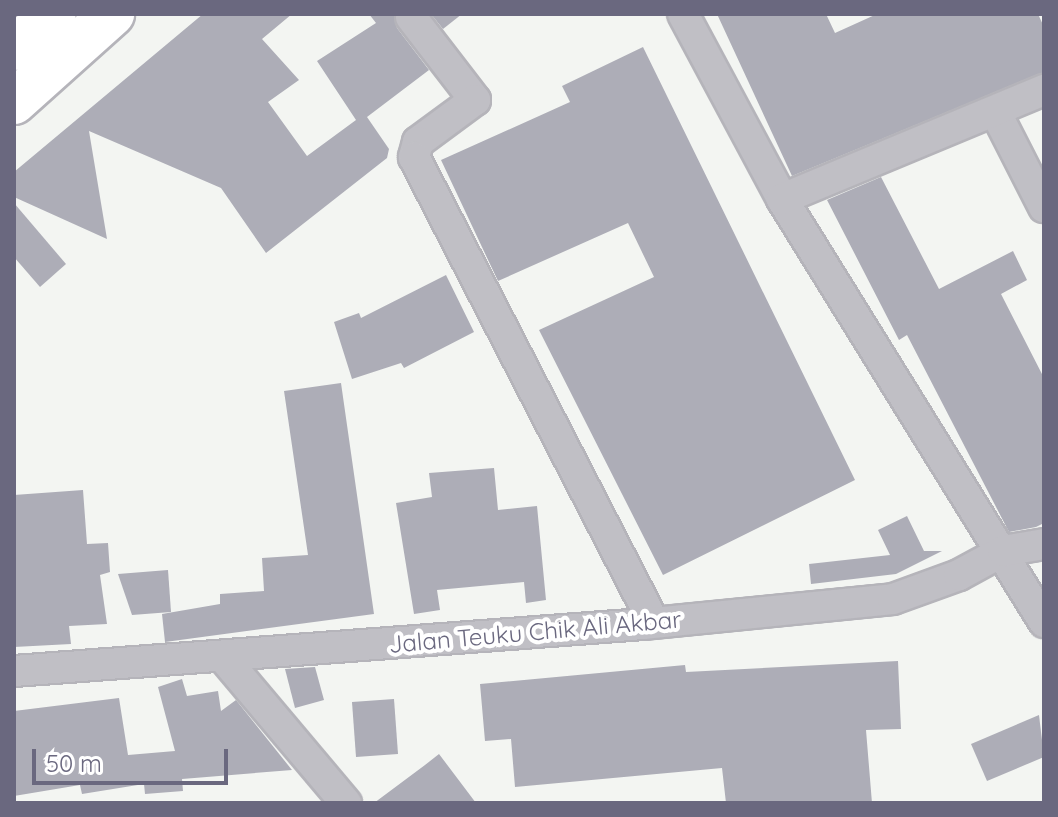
<!DOCTYPE html>
<style>
body{margin:0}
#map{position:relative;width:1058px;height:817px;overflow:hidden;background:#f3f5f2;font-family:Quicksand,sans-serif}
div>[style]{position:absolute}
[style*='--x']{left:calc(var(--x)*1px);top:calc(var(--y)*1px);width:calc(var(--w)*1px);rotate:calc(var(--a)*1deg)}
.building>*{inset:0;background:#adadb7}
.roads{filter:drop-shadow(2px 0 #b5b4ba) drop-shadow(-2px 0 #b5b4ba) drop-shadow(0 2px #b5b4ba) drop-shadow(0 -2px #b5b4ba)}
.minor>*{height:30px;margin:-15px;padding:0 15px;transform-origin:15px;border-radius:15px;background:#c0bfc5}
.highway>*{height:44px;margin:-22px;padding:0 22px;transform-origin:22px;border-radius:22px;background:#fff}
span{translate:-50% -50%;white-space:nowrap;text-align:center;line-height:1.15;-webkit-text-stroke:8px #fff;paint-order:stroke}
.street-label{font-size:24px;color:#6a687f}
.frame{position:absolute;inset:0;border:16px solid #6a687f;pointer-events:none}
.scale{position:absolute;left:32px;top:749px;width:196px;height:36px;box-sizing:border-box;border:4px solid #6a687f;border-top:0;padding-left:10px;font-size:24px;line-height:28px;white-space:nowrap;color:#6a687f;-webkit-text-stroke:6px #fff;paint-order:stroke}
</style>
<div id="map">
<div class="building">
<div style="clip-path:polygon(203px 14px,292px 14px,262px 39px,299px 80px,268px 102px,307px 156px,356px 120px,317px 61px,376px 23px,369px 14px,394px 14px,397px 28px,429px 70px,367px 117px,389px 149px,387px 158px,266px 253px,221px 188px,89px 131px,107px 239px,14px 197px,14px 172px)"></div>
<div style="clip-path:polygon(431px 14px,462px 14px,443px 29px)"></div>
<div style="clip-path:polygon(717px 14px,826px 14px,835px 33px,877px 14px,1038px 14px,1044px 27px,1044px 72px,792px 176px)"></div>
<div style="clip-path:polygon(643px 47px,855px 480px,663px 575px,539px 330px,654px 277px,628px 223px,498px 281px,441px 160px,570px 102px,562px 86px)"></div>
<div style="clip-path:polygon(881px 177px,939px 289px,1013px 251px,1027px 280px,1001px 294px,1044px 378px,1044px 523px,1036px 527px,1009px 532px,907px 335px,899px 340px,827px 200px)"></div>
<div style="clip-path:polygon(14px 203px,66px 264px,40px 287px,14px 257px)"></div>
<div style="clip-path:polygon(446px 275px,474px 332px,404px 368px,401px 363px,352px 379px,334px 322px,359px 313px,361px 318px)"></div>
<div style="clip-path:polygon(341px 383px,374px 614px,165px 642px,162px 614px,220px 604px,220px 594px,264px 591px,262px 558px,308px 555px,284px 391px)"></div>
<div style="clip-path:polygon(494px 468px,498px 510px,537px 506px,546px 600px,526px 603px,524px 582px,437px 590px,440px 610px,414px 614px,396px 503px,432px 497px,429px 473px)"></div>
<div style="clip-path:polygon(83px 490px,87px 544px,108px 543px,110px 572px,100px 575px,107px 624px,69px 626px,71px 644px,14px 647px,14px 495px)"></div>
<div style="clip-path:polygon(907px 516px,924px 551px,942px 551px,896px 574px,811px 584px,809px 564px,890px 555px,878px 530px)"></div>
<div style="clip-path:polygon(168px 570px,171px 612px,132px 615px,118px 574px)"></div>
<div style="clip-path:polygon(898px 661px,901px 729px,866px 730px,872px 803px,726px 803px,722px 768px,515px 787px,511px 739px,485px 741px,480px 684px,685px 665px,686px 672px)"></div>
<div style="clip-path:polygon(315px 667px,324px 700px,295px 708px,285px 669px)"></div>
<div style="clip-path:polygon(182px 679px,187px 696px,218px 691px,221px 711px,236px 700px,292px 770px,182px 779px,183px 791px,145px 794px,144px 784px,82px 794px,80px 785px,14px 796px,14px 711px,119px 698px,128px 755px,175px 751px,158px 687px)"></div>
<div style="clip-path:polygon(394px 699px,398px 754px,356px 757px,352px 702px)"></div>
<div style="clip-path:polygon(1039px 715px,1044px 757px,987px 781px,971px 744px)"></div>
<div style="clip-path:polygon(439px 754px,476px 803px,374px 803px,425px 765px)"></div>
</div>
<div class="roads">
<div class="minor">
<div style="--x:683;--y:14;--w:210;--a:61.8"></div>
<div style="--x:782;--y:199;--w:498;--a:58.2"></div>
<div style="--x:411;--y:17;--w:105;--a:52.4"></div>
<div style="--x:475;--y:100;--w:71;--a:143.6"></div>
<div style="--x:418;--y:142;--w:16;--a:105"></div>
<div style="--x:414;--y:157;--w:522;--a:62.75"></div>
<div style="--x:995;--y:111;--w:108;--a:63"></div>
<div style="--x:782;--y:199;--w:284;--a:-22.6"></div>
<div style="--x:223;--y:657;--w:191;--a:49.9"></div>
<div style="--x:14;--y:671;--w:631;--a:-4.27"></div>
<div style="--x:643;--y:624;--w:251;--a:-5.7"></div>
<div style="--x:893;--y:599;--w:70;--a:-20"></div>
<div style="--x:959;--y:575;--w:50;--a:-28.6"></div>
<div style="--x:1003;--y:551;--w:42;--a:-9.7"></div>
</div>
<div class="highway">
<div style="--x:14;--y:48;--w:52;--a:-40.4"></div>
<div style="--x:14;--y:102;--w:132;--a:-41.9"></div>
</div>
</div>
<div class="street-label">
<span style="left:535px;top:632px;rotate:-5deg">Jalan Teuku Chik Ali Akbar</span>
</div>
<div class="frame"></div>
<div class="scale">50 m</div>
</div>
